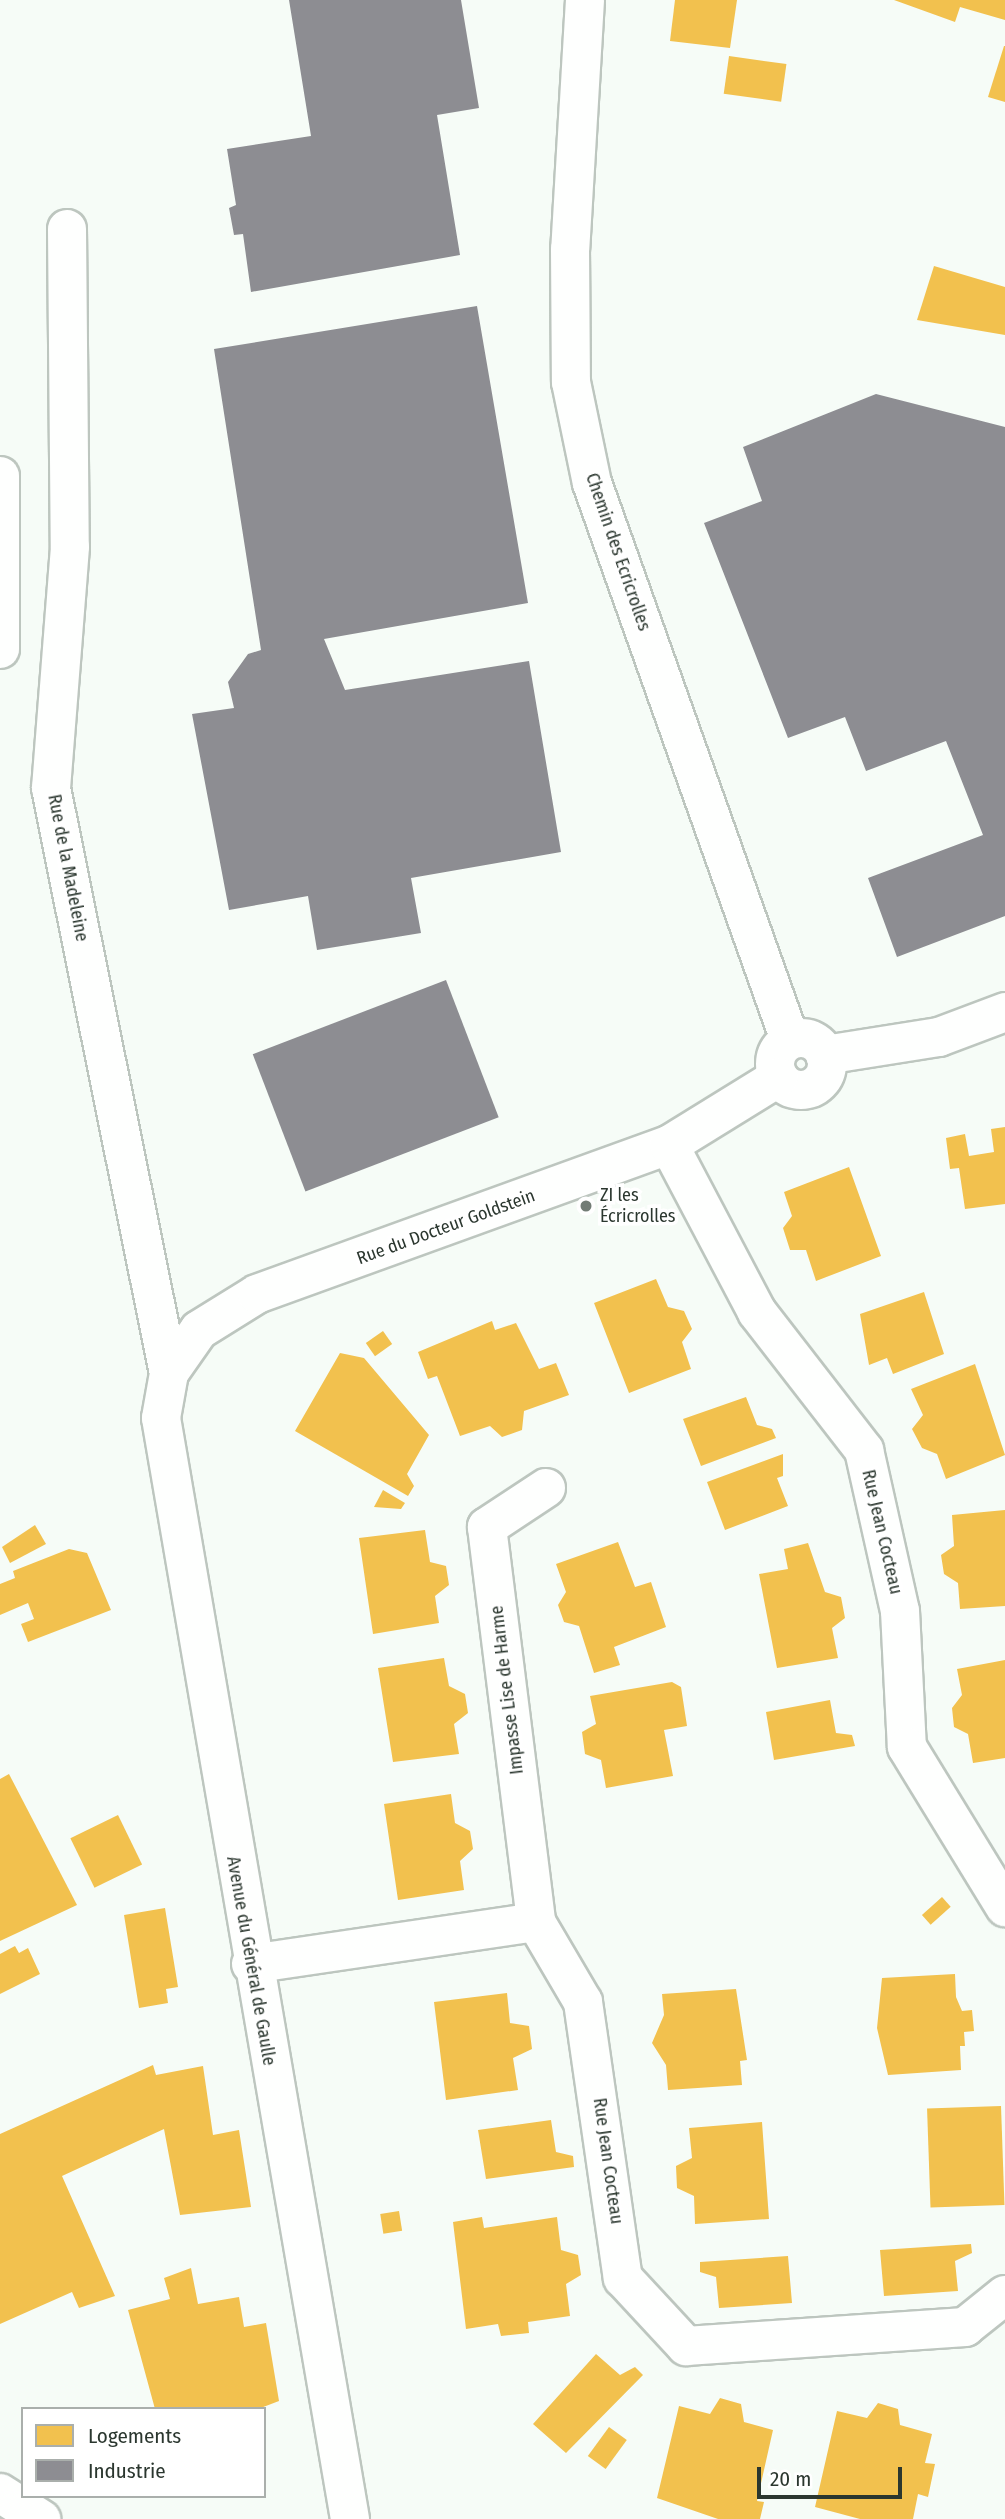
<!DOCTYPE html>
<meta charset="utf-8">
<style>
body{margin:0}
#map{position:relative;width:1005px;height:2519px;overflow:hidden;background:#f6fcf7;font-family:"Fira Sans Condensed",sans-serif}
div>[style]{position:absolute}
.homes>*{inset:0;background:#f2c14e;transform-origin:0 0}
.industry>*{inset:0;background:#8d8d92;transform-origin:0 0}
.roads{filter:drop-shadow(2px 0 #bdc6bf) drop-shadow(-2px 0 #bdc6bf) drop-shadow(0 2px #bdc6bf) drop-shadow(0 -2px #bdc6bf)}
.minor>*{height:38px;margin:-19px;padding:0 19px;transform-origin:19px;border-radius:19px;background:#fefffe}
.minor>.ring{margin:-19px;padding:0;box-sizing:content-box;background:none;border:38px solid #fefffe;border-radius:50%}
.major>*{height:38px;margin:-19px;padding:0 19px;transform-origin:19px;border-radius:19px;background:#fefffe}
.dots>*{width:19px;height:19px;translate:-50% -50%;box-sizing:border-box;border:4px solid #fff;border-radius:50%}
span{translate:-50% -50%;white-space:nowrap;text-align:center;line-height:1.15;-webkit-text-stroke:7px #fff;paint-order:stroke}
.street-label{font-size:18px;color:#2b372f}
.poi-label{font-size:18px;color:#2b372f}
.left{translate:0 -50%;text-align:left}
.legend{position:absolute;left:21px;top:2407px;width:245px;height:91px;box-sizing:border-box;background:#fff;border:2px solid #aaafac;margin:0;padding:9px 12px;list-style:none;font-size:21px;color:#2b372f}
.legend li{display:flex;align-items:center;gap:14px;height:35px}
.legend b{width:35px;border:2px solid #aaafac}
.scale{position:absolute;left:757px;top:2467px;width:145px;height:32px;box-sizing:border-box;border:4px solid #2b372f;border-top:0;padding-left:9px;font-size:21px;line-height:24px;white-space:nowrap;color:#2b372f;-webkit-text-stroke:5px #fff;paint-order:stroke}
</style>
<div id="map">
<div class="homes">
<i style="clip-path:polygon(675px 0,737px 0,730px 48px,670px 41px)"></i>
<i style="clip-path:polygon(894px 0,1005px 0,1005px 20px,960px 7px,955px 22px)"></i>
<i style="clip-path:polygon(1004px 46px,1005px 46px,1005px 102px,988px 97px)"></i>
<i style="left:729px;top:56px;width:58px;height:38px;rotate:8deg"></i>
<i style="clip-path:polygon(934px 266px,1005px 287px,1005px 335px,917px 320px)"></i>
<i style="clip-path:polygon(1005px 1127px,1005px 1204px,965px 1209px,959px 1168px,950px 1169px,946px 1138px,965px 1134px,969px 1156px,994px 1152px,991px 1129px)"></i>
<i style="clip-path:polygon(849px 1167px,881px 1256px,816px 1281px,806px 1250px,790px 1250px,783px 1228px,792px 1216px,784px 1192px)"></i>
<i style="clip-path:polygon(656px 1279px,668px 1307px,684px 1311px,692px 1329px,682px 1342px,691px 1369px,629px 1393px,594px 1303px)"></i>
<i style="clip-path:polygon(924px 1292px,944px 1354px,893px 1374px,887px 1358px,869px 1365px,860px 1314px)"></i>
<i style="clip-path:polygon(492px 1321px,495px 1330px,516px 1323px,539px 1369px,556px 1363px,569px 1395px,524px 1411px,522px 1430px,502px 1437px,490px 1426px,460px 1436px,437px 1376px,428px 1379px,418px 1352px)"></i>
<i style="left:383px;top:1331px;width:16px;height:21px;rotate:55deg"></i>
<i style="clip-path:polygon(340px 1353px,364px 1358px,429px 1435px,407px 1474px,414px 1486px,408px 1496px,295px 1431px)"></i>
<i style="clip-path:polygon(975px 1364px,1005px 1455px,946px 1479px,937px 1454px,922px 1448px,912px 1429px,923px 1415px,911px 1389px)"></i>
<i style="clip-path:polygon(746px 1397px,757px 1425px,772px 1429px,776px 1438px,701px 1466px,683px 1419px)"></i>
<i style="clip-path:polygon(783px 1454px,783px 1476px,777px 1478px,788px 1506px,725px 1530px,707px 1482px)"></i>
<i style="clip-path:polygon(383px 1490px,405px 1503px,401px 1509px,374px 1507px)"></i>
<i style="clip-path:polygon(1005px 1510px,1005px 1606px,960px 1609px,958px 1583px,944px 1574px,941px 1555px,954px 1546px,952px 1515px)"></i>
<i style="clip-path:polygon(35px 1525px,46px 1544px,10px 1563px,2px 1547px)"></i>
<i style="clip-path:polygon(425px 1530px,430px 1562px,446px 1566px,449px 1585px,435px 1596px,439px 1623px,373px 1634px,359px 1538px)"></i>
<i style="clip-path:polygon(618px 1542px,635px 1587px,651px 1582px,666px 1627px,614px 1647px,620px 1665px,594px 1673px,579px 1626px,564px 1622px,558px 1605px,566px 1592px,556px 1564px)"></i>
<i style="clip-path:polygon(808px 1543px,825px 1592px,841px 1597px,845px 1618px,832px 1628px,838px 1658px,777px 1668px,759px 1574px,788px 1569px,784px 1549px)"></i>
<i style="clip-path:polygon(69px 1549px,87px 1553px,111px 1610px,28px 1642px,21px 1624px,34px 1619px,28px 1603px,0 1615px,0 1584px,15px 1578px,13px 1571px)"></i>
<i style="clip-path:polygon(444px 1658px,449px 1686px,465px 1694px,468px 1713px,454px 1724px,459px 1754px,393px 1762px,378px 1668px)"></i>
<i style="clip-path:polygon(1005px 1660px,1005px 1758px,973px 1763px,968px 1734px,954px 1727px,952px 1708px,962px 1695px,957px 1669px)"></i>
<i style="clip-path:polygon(672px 1682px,681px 1687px,687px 1726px,664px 1730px,673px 1776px,606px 1788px,601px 1760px,585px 1754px,582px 1732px,596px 1724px,590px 1696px)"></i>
<i style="clip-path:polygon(830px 1700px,836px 1733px,852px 1735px,855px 1746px,774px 1760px,766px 1712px)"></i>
<i style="clip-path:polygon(9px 1774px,77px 1905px,0 1941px,0 1779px)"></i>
<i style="clip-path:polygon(451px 1794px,455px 1823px,470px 1831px,473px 1849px,460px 1861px,464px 1890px,398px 1900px,384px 1804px)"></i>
<i style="left:118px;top:1815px;width:55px;height:53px;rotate:64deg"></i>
<i style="left:942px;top:1897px;width:13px;height:27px;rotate:48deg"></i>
<i style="clip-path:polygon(165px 1908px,178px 1987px,166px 1989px,168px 2003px,139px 2008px,124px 1915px)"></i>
<i style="clip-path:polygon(15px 1946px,19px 1953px,28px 1948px,40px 1974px,0 1994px,0 1954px)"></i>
<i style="clip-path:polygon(955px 1974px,956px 1997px,962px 2011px,972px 2010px,974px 2031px,964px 2032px,965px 2046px,960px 2046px,961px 2070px,888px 2075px,877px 2028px,882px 1978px)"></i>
<i style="clip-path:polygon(736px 1989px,747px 2060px,740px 2061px,742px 2085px,668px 2090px,666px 2065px,652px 2043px,664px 2015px,662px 1994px)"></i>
<i style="clip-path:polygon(507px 1993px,510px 2023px,529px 2026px,532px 2049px,513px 2058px,518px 2090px,446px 2100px,434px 2002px)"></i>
<i style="clip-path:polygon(153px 2065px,156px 2075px,203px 2066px,213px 2135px,239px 2130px,251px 2207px,180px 2215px,164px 2129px,62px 2176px,115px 2296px,79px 2308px,72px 2292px,0 2324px,0 2134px)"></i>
<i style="left:1001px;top:2106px;width:99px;height:74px;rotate:88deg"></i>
<i style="clip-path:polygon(551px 2120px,556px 2152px,573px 2156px,574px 2167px,486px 2179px,478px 2130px)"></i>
<i style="clip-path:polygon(762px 2122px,769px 2219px,695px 2224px,694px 2196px,677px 2188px,676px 2166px,692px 2158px,689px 2128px)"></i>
<i style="left:399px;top:2211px;width:20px;height:19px;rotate:81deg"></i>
<i style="clip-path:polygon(482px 2217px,484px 2228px,557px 2217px,561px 2250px,578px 2255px,581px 2275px,566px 2284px,570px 2316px,528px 2322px,529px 2333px,501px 2336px,498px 2324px,466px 2329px,453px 2222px)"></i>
<i style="clip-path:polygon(971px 2244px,972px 2253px,955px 2261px,958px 2291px,884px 2296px,880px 2250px)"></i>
<i style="clip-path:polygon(788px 2256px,792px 2303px,719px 2308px,716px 2277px,700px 2272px,700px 2262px)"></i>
<i style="clip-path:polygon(191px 2268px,198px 2304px,239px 2297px,244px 2327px,266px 2323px,279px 2401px,258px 2409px,155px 2409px,128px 2310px,170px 2299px,164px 2278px)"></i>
<i style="clip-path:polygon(596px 2354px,620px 2375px,635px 2367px,643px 2375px,566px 2453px,533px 2424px)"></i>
<i style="clip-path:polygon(720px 2398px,741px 2404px,744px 2422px,773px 2430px,757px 2501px,764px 2502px,760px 2519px,718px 2519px,657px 2498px,679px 2406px,710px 2414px)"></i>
<i style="clip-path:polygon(878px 2403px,898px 2409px,900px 2425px,932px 2434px,925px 2463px,935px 2464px,928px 2497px,918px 2494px,913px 2519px,860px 2519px,815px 2507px,837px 2411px,867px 2418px)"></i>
<i style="left:609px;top:2427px;width:22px;height:36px;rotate:36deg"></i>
</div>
<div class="industry">
<i style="clip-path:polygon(289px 0,461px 0,479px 108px,437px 115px,460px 255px,251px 292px,243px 234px,234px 235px,229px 208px,236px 205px,227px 149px,311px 136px)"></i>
<i style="clip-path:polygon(477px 306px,528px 603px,324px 639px,345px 690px,529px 661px,561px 852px,411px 878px,421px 933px,317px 950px,308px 896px,229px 910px,192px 714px,234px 708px,228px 682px,248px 654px,261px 650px,214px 349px)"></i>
<i style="clip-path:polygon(876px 394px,1005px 427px,1005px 916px,897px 957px,868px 878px,983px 835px,946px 741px,866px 771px,845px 717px,788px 738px,704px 523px,762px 501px,743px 447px)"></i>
<i style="left:446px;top:980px;width:147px;height:207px;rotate:69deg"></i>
</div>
<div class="roads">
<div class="minor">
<i style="left:585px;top:0;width:249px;rotate:93.4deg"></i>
<i style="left:570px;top:249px;width:133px;rotate:89.6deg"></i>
<i style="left:571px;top:382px;width:103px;rotate:78.3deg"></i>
<i style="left:592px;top:483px;width:591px;rotate:70.43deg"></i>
<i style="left:67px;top:229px;width:318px;rotate:89.5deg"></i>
<i style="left:70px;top:547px;width:242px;rotate:94.5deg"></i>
<i style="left:51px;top:788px;width:597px;rotate:78.6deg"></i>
<i class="ring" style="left:775px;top:1038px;width:14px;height:14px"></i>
<i style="left:825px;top:1055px;width:115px;rotate:-9deg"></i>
<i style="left:939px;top:1037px;width:71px;rotate:-20.7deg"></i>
<i style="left:669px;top:1145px;width:189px;rotate:62.2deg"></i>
<i style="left:757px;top:1312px;width:175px;rotate:52.2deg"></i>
<i style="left:864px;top:1450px;width:165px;rotate:77.4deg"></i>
<i style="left:900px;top:1611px;width:136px;rotate:87.1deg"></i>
<i style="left:907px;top:1747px;width:188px;rotate:58.5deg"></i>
<i style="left:546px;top:1488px;width:71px;rotate:146.5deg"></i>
<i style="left:487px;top:1527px;width:398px;rotate:82.9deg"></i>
<i style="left:536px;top:1922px;width:93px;rotate:59.6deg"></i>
<i style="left:583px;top:2002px;width:279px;rotate:81.8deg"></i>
<i style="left:623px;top:2278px;width:93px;rotate:47.2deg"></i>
<i style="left:686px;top:2346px;width:280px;rotate:-3.9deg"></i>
<i style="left:965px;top:2327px;width:51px;rotate:-38.7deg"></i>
<i style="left:251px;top:1964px;width:288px;rotate:-8.4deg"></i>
<i style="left:350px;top:2519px;width:1117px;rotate:-99.74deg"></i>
<i style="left:161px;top:1418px;width:46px;rotate:-79.9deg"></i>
<i style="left:169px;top:1373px;width:52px;rotate:-55.1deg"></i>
<i style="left:199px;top:1330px;width:68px;rotate:-31.8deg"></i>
<i style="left:257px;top:1294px;width:438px;rotate:-19.9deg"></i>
<i style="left:669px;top:1145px;width:129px;rotate:-31.7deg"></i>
</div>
<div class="major">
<i style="left:0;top:476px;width:173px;rotate:90deg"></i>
<i style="left:0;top:2493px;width:49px;rotate:32.4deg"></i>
</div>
</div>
<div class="dots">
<i style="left:586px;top:1206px;background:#727c75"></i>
</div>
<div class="street-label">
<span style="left:618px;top:552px;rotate:71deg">Chemin des Ecricrolles</span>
<span style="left:68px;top:868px;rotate:79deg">Rue de la Madeleine</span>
<span style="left:446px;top:1227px;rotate:-20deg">Rue du Docteur Goldstein</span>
<span style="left:882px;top:1532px;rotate:77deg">Rue Jean Cocteau</span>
<span style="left:507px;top:1690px;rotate:-97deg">Impasse Lise de Harme</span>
<span style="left:251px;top:1961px;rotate:80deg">Avenue du Général de Gaulle</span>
<span style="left:608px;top:2161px;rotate:82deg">Rue Jean Cocteau</span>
</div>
<div class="poi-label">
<span class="left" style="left:600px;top:1206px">ZI les<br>Écricrolles</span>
</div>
<ul class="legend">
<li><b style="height:19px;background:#f2c14e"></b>Logements</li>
<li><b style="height:19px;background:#8d8d92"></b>Industrie</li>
</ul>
<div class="scale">20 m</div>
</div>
